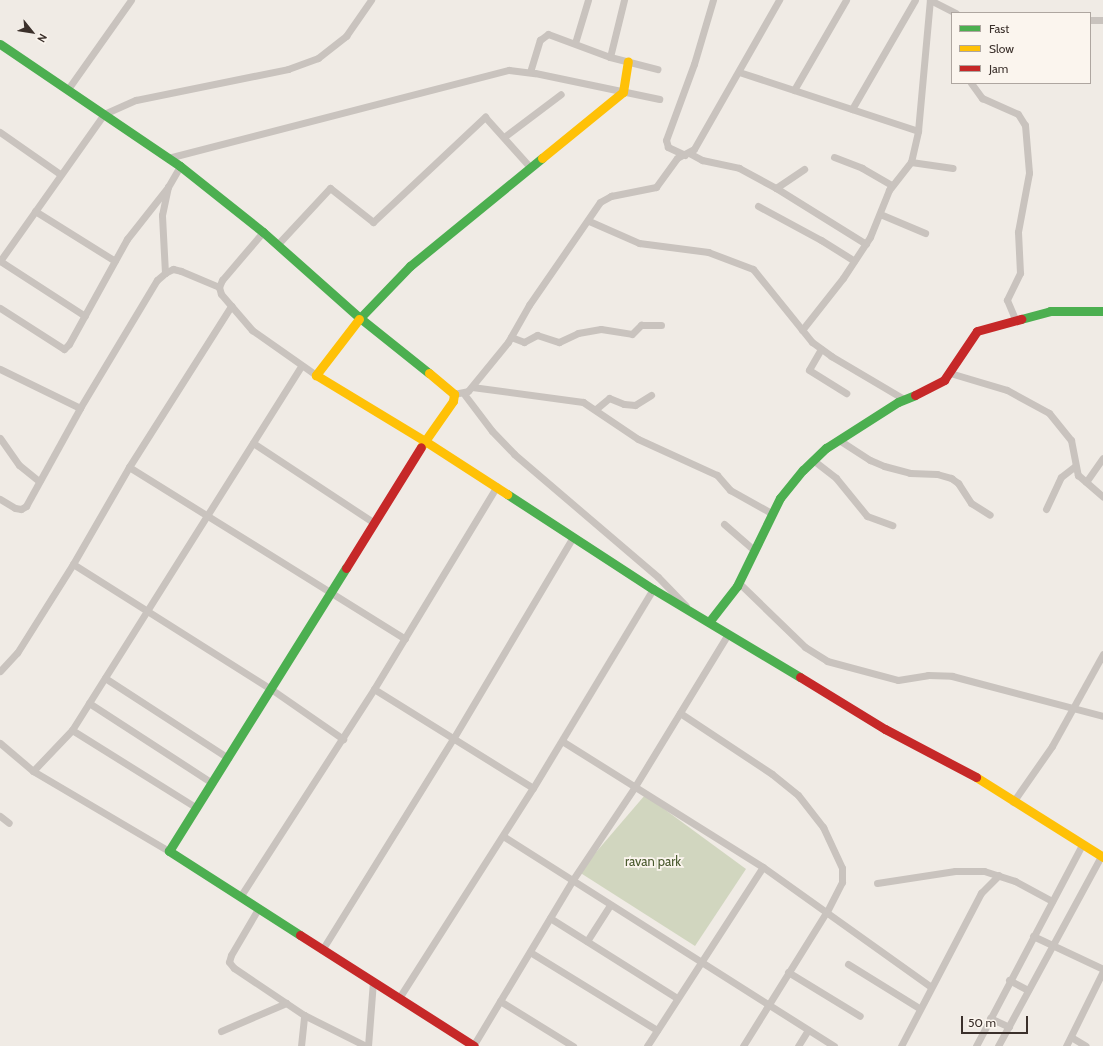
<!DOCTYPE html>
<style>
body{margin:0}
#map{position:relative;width:1103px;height:1046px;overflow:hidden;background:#f0ebe5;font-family:Cabin,sans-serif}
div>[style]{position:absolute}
.green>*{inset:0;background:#d1d6bf}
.street>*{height:7px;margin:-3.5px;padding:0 3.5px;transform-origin:3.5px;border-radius:3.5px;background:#c9c3be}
.fast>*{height:9px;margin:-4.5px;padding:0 4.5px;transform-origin:4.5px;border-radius:4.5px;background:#4caf50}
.slow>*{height:9px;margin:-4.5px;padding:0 4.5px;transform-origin:4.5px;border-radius:4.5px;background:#ffc107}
.jam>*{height:9px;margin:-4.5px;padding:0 4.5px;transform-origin:4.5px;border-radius:4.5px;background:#c62828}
span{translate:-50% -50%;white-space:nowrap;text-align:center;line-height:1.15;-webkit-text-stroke:3.5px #fbf5ee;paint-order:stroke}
.park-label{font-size:13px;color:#4a5a2e}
.legend{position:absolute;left:951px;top:12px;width:140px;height:72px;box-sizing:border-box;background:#fbf5ee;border:1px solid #aea6a0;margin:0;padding:5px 7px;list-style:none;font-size:12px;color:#3b302b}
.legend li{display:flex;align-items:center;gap:8px;height:20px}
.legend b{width:20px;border:1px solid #aea6a0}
.north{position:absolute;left:12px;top:12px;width:40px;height:40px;-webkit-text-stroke:3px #fbf5ee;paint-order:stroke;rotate:120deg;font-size:11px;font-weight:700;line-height:16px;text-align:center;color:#3b302b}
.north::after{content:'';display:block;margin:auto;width:14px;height:18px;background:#3b302b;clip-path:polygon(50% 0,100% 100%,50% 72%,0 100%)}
.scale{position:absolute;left:961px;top:1016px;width:67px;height:18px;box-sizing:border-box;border:2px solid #3b302b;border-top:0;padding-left:5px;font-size:12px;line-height:14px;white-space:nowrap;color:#3b302b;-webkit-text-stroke:3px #fbf5ee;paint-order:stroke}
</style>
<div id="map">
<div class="green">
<i style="clip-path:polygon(645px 795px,746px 869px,695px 946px,579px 872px)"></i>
</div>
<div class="street">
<i style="left:1090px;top:20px;width:13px"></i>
<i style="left:575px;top:43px;width:45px;rotate:-73.2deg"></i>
<i style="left:610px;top:57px;width:59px;rotate:-76.2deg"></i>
<i style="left:530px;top:72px;width:34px;rotate:-73deg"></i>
<i style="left:540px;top:40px;width:10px;rotate:-37deg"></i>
<i style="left:548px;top:34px;width:66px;rotate:20.4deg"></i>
<i style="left:610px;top:57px;width:49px;rotate:14.3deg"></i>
<i style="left:739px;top:72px;width:188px;rotate:18.2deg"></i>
<i style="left:971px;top:83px;width:19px;rotate:54deg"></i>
<i style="left:982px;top:98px;width:39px;rotate:24deg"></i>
<i style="left:1018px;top:114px;width:13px;rotate:58deg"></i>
<i style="left:1025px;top:125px;width:48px;rotate:85.2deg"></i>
<i style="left:1029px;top:173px;width:60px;rotate:100.6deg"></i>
<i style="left:1018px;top:232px;width:41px;rotate:87.2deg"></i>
<i style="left:1020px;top:273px;width:30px;rotate:116deg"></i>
<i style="left:1007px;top:300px;width:21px;rotate:67deg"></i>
<i style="left:68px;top:89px;width:109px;rotate:-54.7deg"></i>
<i style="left:794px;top:90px;width:104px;rotate:-60deg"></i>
<i style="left:852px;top:109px;width:126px;rotate:-60deg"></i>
<i style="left:0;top:132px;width:73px;rotate:35deg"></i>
<i style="left:504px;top:137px;width:71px;rotate:-37deg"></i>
<i style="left:689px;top:153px;width:15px;rotate:28deg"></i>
<i style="left:702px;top:160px;width:38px;rotate:12deg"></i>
<i style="left:739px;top:168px;width:42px;rotate:28.4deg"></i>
<i style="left:776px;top:188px;width:106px;rotate:31.9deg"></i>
<i style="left:685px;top:155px;width:19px;rotate:-155deg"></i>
<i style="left:668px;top:147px;width:7px;rotate:-106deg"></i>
<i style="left:666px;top:140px;width:81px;rotate:-69.8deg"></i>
<i style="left:694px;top:64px;width:67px;rotate:-73.5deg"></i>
<i style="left:834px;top:157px;width:30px;rotate:21deg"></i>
<i style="left:862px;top:168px;width:34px;rotate:30deg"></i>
<i style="left:168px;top:158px;width:352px;rotate:-14.5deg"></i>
<i style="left:509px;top:70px;width:26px;rotate:7deg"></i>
<i style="left:535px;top:73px;width:127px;rotate:11.8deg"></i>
<i style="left:911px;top:162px;width:42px;rotate:8.1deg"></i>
<i style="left:776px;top:188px;width:34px;rotate:-34deg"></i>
<i style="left:758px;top:206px;width:72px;rotate:28.4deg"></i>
<i style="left:821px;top:240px;width:39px;rotate:32deg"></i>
<i style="left:35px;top:211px;width:94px;rotate:32deg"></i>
<i style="left:880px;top:214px;width:49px;rotate:22.9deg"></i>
<i style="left:589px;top:221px;width:55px;rotate:23.7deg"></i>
<i style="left:639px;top:243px;width:70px;rotate:7.4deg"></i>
<i style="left:708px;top:252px;width:48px;rotate:20.7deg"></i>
<i style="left:753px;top:269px;width:94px;rotate:51.1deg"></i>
<i style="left:812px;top:342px;width:24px;rotate:36deg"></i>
<i style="left:831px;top:356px;width:85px;rotate:30.5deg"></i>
<i style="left:263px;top:232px;width:63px;rotate:130.5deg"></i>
<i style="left:222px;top:280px;width:8px;rotate:113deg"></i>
<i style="left:219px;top:287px;width:7px;rotate:74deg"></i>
<i style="left:221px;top:294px;width:48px;rotate:49.3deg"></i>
<i style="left:252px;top:330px;width:78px;rotate:35.1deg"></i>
<i style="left:277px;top:245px;width:78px;rotate:-47.1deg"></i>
<i style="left:330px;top:188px;width:55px;rotate:38.3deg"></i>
<i style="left:373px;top:222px;width:154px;rotate:-43.2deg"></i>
<i style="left:485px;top:117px;width:67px;rotate:48deg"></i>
<i style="left:0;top:261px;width:180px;rotate:-54.7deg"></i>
<i style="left:104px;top:114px;width:35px;rotate:-24deg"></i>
<i style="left:136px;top:100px;width:155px;rotate:-11.5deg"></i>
<i style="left:288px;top:69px;width:32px;rotate:-20deg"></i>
<i style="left:318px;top:58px;width:36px;rotate:-38deg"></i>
<i style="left:346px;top:36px;width:44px;rotate:-55.2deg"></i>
<i style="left:0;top:261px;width:101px;rotate:32.9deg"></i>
<i style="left:165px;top:273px;width:58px;rotate:-93deg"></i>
<i style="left:162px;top:215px;width:29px;rotate:-78deg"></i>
<i style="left:168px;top:187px;width:24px;rotate:-60deg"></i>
<i style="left:0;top:308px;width:76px;rotate:32.6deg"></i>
<i style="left:64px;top:349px;width:7px;rotate:-45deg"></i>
<i style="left:69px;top:344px;width:120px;rotate:-61.1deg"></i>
<i style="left:127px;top:239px;width:66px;rotate:-51.7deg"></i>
<i style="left:802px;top:330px;width:66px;rotate:-51.7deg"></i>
<i style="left:843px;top:278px;width:49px;rotate:-56.6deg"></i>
<i style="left:870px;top:237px;width:51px;rotate:-68deg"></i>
<i style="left:889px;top:190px;width:36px;rotate:-52deg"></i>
<i style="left:911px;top:162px;width:32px;rotate:-77deg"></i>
<i style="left:918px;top:131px;width:132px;rotate:-84.8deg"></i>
<i style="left:930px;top:0;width:29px;rotate:27deg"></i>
<i style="left:511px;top:337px;width:14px;rotate:21deg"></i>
<i style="left:524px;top:342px;width:15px;rotate:-28deg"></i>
<i style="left:537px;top:335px;width:23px;rotate:18deg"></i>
<i style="left:559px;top:342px;width:21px;rotate:-25deg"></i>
<i style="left:578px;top:333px;width:23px;rotate:-10deg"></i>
<i style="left:601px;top:329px;width:31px;rotate:9deg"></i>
<i style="left:632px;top:334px;width:13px;rotate:-45deg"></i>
<i style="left:641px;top:325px;width:20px"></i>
<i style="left:821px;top:349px;width:24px;rotate:120deg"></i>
<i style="left:809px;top:370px;width:44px;rotate:31.9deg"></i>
<i style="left:0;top:369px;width:89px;rotate:26deg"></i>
<i style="left:950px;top:373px;width:59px;rotate:16.6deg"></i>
<i style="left:1007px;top:390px;width:48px;rotate:28.7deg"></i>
<i style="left:1049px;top:413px;width:35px;rotate:51deg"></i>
<i style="left:1071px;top:440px;width:36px;rotate:79deg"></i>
<i style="left:1078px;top:475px;width:33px;rotate:41deg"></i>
<i style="left:472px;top:387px;width:112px;rotate:7.7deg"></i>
<i style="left:583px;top:402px;width:66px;rotate:33.9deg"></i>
<i style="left:638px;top:439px;width:87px;rotate:24.5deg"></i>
<i style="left:717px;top:475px;width:20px;rotate:49deg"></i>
<i style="left:730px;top:490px;width:49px;rotate:29.2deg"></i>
<i style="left:454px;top:394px;width:14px;rotate:-12deg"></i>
<i style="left:468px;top:391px;width:63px;rotate:-50.8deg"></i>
<i style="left:508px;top:342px;width:43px;rotate:-60.4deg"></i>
<i style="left:529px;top:305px;width:125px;rotate:-55.4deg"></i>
<i style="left:600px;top:202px;width:13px;rotate:-29deg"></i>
<i style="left:611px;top:196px;width:46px;rotate:-11.3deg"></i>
<i style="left:656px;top:187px;width:36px;rotate:-54deg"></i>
<i style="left:677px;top:158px;width:19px;rotate:-28deg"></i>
<i style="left:694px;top:149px;width:172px;rotate:-60.3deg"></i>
<i style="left:464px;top:394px;width:46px;rotate:52.9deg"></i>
<i style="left:492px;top:431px;width:32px;rotate:46deg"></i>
<i style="left:514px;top:454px;width:189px;rotate:40.5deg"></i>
<i style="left:658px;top:577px;width:40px;rotate:46deg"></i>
<i style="left:596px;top:409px;width:17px;rotate:-40deg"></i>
<i style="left:609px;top:398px;width:16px;rotate:22deg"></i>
<i style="left:624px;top:404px;width:11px;rotate:5deg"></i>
<i style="left:635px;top:405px;width:19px;rotate:-32deg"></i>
<i style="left:0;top:438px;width:33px;rotate:55deg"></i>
<i style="left:19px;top:465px;width:26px;rotate:39deg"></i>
<i style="left:839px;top:440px;width:37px;rotate:33deg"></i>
<i style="left:870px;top:460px;width:15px;rotate:23deg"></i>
<i style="left:884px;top:466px;width:27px;rotate:15deg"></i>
<i style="left:910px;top:473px;width:27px;rotate:2deg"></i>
<i style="left:937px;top:474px;width:15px;rotate:16deg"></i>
<i style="left:951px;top:478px;width:9px;rotate:36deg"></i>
<i style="left:958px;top:483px;width:24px;rotate:57deg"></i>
<i style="left:971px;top:503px;width:22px;rotate:32deg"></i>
<i style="left:253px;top:443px;width:144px;rotate:33.4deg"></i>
<i style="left:813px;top:460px;width:29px;rotate:38deg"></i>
<i style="left:836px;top:478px;width:49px;rotate:50.8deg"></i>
<i style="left:867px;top:516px;width:27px;rotate:20deg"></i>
<i style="left:129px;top:467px;width:325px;rotate:31.9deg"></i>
<i style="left:1086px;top:482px;width:29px;rotate:-55deg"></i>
<i style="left:0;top:499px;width:17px;rotate:31deg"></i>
<i style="left:15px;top:508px;width:6px;rotate:9deg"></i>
<i style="left:21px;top:509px;width:6px;rotate:-31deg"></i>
<i style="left:26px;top:506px;width:112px;rotate:-61.1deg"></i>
<i style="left:80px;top:408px;width:149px;rotate:-59deg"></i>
<i style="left:157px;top:280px;width:11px;rotate:-41deg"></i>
<i style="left:165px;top:273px;width:9px;rotate:-27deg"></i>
<i style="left:173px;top:269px;width:8px;rotate:14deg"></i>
<i style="left:181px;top:271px;width:41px;rotate:22.8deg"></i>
<i style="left:1046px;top:509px;width:35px;rotate:-65deg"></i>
<i style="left:1061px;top:477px;width:18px;rotate:-38deg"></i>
<i style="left:724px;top:524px;width:41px;rotate:41.1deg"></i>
<i style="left:73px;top:564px;width:234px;rotate:32.3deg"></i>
<i style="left:271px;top:689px;width:88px;rotate:34.8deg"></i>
<i style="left:739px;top:583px;width:92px;rotate:44.1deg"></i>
<i style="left:805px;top:647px;width:26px;rotate:32deg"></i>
<i style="left:827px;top:661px;width:73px;rotate:15deg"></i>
<i style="left:898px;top:680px;width:30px;rotate:-9deg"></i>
<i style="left:928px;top:675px;width:24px;rotate:2deg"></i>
<i style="left:952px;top:676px;width:156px;rotate:14.8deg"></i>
<i style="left:0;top:671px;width:25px;rotate:-47deg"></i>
<i style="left:17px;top:653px;width:105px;rotate:-57.8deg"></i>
<i style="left:73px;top:564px;width:112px;rotate:-60deg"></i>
<i style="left:129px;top:467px;width:191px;rotate:-57.6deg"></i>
<i style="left:105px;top:678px;width:147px;rotate:33deg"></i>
<i style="left:374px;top:689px;width:187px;rotate:31.9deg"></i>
<i style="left:89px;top:703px;width:147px;rotate:33deg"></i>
<i style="left:680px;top:713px;width:110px;rotate:33.5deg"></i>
<i style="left:772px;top:774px;width:33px;rotate:39deg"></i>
<i style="left:798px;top:795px;width:41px;rotate:52deg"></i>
<i style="left:823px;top:827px;width:45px;rotate:65.1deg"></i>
<i style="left:842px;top:868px;width:14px;rotate:90deg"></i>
<i style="left:842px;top:882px;width:33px;rotate:117deg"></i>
<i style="left:827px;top:911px;width:159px;rotate:121.9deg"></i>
<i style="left:72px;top:730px;width:147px;rotate:32deg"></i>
<i style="left:562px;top:741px;width:237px;rotate:32.1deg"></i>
<i style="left:763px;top:867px;width:205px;rotate:35.5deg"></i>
<i style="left:0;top:743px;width:43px;rotate:40.3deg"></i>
<i style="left:33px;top:771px;width:158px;rotate:30.5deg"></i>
<i style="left:33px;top:771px;width:57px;rotate:-46.4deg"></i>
<i style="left:72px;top:730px;width:430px;rotate:-57.8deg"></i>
<i style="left:1013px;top:802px;width:68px;rotate:-55.1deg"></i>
<i style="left:1052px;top:746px;width:105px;rotate:-61deg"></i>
<i style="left:0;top:816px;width:11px;rotate:38deg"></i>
<i style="left:503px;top:836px;width:392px;rotate:32.4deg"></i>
<i style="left:877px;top:883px;width:79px;rotate:-8.7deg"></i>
<i style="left:955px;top:871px;width:29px"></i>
<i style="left:984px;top:871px;width:33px;rotate:18deg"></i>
<i style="left:1015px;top:881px;width:42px;rotate:28.4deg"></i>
<i style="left:240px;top:897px;width:247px;rotate:-57.2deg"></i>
<i style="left:374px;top:689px;width:237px;rotate:-58.8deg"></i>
<i style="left:258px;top:909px;width:53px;rotate:120.4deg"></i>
<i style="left:231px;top:955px;width:7px;rotate:106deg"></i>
<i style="left:229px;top:962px;width:8px;rotate:50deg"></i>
<i style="left:234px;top:968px;width:84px;rotate:33.9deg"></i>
<i style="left:304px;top:1015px;width:69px;rotate:26.6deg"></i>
<i style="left:550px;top:918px;width:150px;rotate:32.2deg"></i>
<i style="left:1033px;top:936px;width:77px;rotate:25.2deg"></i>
<i style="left:587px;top:941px;width:43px;rotate:-57.4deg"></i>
<i style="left:322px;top:950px;width:248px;rotate:-58.2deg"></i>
<i style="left:453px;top:739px;width:235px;rotate:-59.3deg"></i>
<i style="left:530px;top:952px;width:149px;rotate:31.6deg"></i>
<i style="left:848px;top:964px;width:84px;rotate:31.8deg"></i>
<i style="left:788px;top:972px;width:84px;rotate:31.4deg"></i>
<i style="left:1009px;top:980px;width:21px;rotate:28deg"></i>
<i style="left:399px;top:998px;width:249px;rotate:-57.5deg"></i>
<i style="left:533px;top:788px;width:232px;rotate:-58.9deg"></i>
<i style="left:500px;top:1001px;width:86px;rotate:31.7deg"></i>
<i style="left:990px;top:1018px;width:21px;rotate:25deg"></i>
<i style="left:221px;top:1031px;width:71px;rotate:-23.3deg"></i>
<i style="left:1071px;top:1037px;width:17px;rotate:31deg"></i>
<i style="left:301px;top:1046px;width:31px;rotate:-84deg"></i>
<i style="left:368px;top:1046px;width:65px;rotate:-85.6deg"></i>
<i style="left:473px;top:1046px;width:192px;rotate:-59deg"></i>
<i style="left:572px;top:881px;width:112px;rotate:-56.3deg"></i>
<i style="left:634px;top:788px;width:180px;rotate:-58.6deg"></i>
<i style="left:647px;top:1046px;width:213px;rotate:-57.1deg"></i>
<i style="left:798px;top:1046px;width:19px;rotate:-58deg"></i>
<i style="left:901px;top:1046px;width:173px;rotate:-62.4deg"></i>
<i style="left:981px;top:893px;width:25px;rotate:-45deg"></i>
<i style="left:976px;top:1046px;width:227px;rotate:-62.2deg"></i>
<i style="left:998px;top:1046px;width:216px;rotate:-61.5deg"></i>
<i style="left:1066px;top:1046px;width:84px;rotate:-63.7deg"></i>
</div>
<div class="fast">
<i style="left:0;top:44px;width:217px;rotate:34.1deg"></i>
<i style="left:180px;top:166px;width:106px;rotate:38.5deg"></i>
<i style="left:263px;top:232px;width:130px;rotate:41.6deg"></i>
<i style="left:360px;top:318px;width:88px;rotate:38.6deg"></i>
<i style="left:359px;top:319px;width:74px;rotate:-46.1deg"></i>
<i style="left:410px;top:266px;width:171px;rotate:-39.3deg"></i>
<i style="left:1021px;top:319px;width:30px;rotate:-15deg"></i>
<i style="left:1050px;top:311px;width:53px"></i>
<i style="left:507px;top:494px;width:174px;rotate:33.1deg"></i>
<i style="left:653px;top:589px;width:171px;rotate:30.9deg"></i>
<i style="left:709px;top:622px;width:46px;rotate:-52.1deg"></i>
<i style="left:737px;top:586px;width:98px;rotate:-64deg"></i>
<i style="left:780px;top:498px;width:36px;rotate:-51deg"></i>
<i style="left:803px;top:470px;width:32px;rotate:-44deg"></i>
<i style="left:826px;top:448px;width:85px;rotate:-32.6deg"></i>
<i style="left:898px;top:402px;width:18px;rotate:-22deg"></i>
<i style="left:300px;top:935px;width:156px;rotate:-147.3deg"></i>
<i style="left:169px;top:851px;width:334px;rotate:-58deg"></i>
</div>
<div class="slow">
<i style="left:542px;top:158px;width:104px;rotate:-39.2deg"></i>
<i style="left:623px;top:92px;width:31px;rotate:-81deg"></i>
<i style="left:359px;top:319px;width:71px;rotate:127.5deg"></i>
<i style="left:316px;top:375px;width:127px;rotate:31.2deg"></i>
<i style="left:425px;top:441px;width:7px;rotate:124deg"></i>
<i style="left:429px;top:373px;width:33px;rotate:40deg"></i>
<i style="left:454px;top:394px;width:7px;rotate:98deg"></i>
<i style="left:453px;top:401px;width:49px;rotate:125deg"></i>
<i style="left:425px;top:441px;width:98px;rotate:32.9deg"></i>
<i style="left:976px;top:777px;width:150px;rotate:32.2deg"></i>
</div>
<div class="jam">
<i style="left:915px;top:395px;width:33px;rotate:-27deg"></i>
<i style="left:944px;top:380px;width:59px;rotate:-56deg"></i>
<i style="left:977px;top:331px;width:46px;rotate:-15.3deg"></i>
<i style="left:346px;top:568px;width:142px;rotate:-58.2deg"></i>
<i style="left:800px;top:677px;width:100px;rotate:31.5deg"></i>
<i style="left:885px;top:729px;width:103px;rotate:27.8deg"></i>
<i style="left:300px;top:935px;width:206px;rotate:32.5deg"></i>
</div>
<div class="park-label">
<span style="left:653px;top:861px">ravan park</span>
</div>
<ul class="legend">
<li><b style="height:5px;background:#4caf50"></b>Fast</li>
<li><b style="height:5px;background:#ffc107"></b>Slow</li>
<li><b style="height:5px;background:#c62828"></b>Jam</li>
</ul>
<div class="north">N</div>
<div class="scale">50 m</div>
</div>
